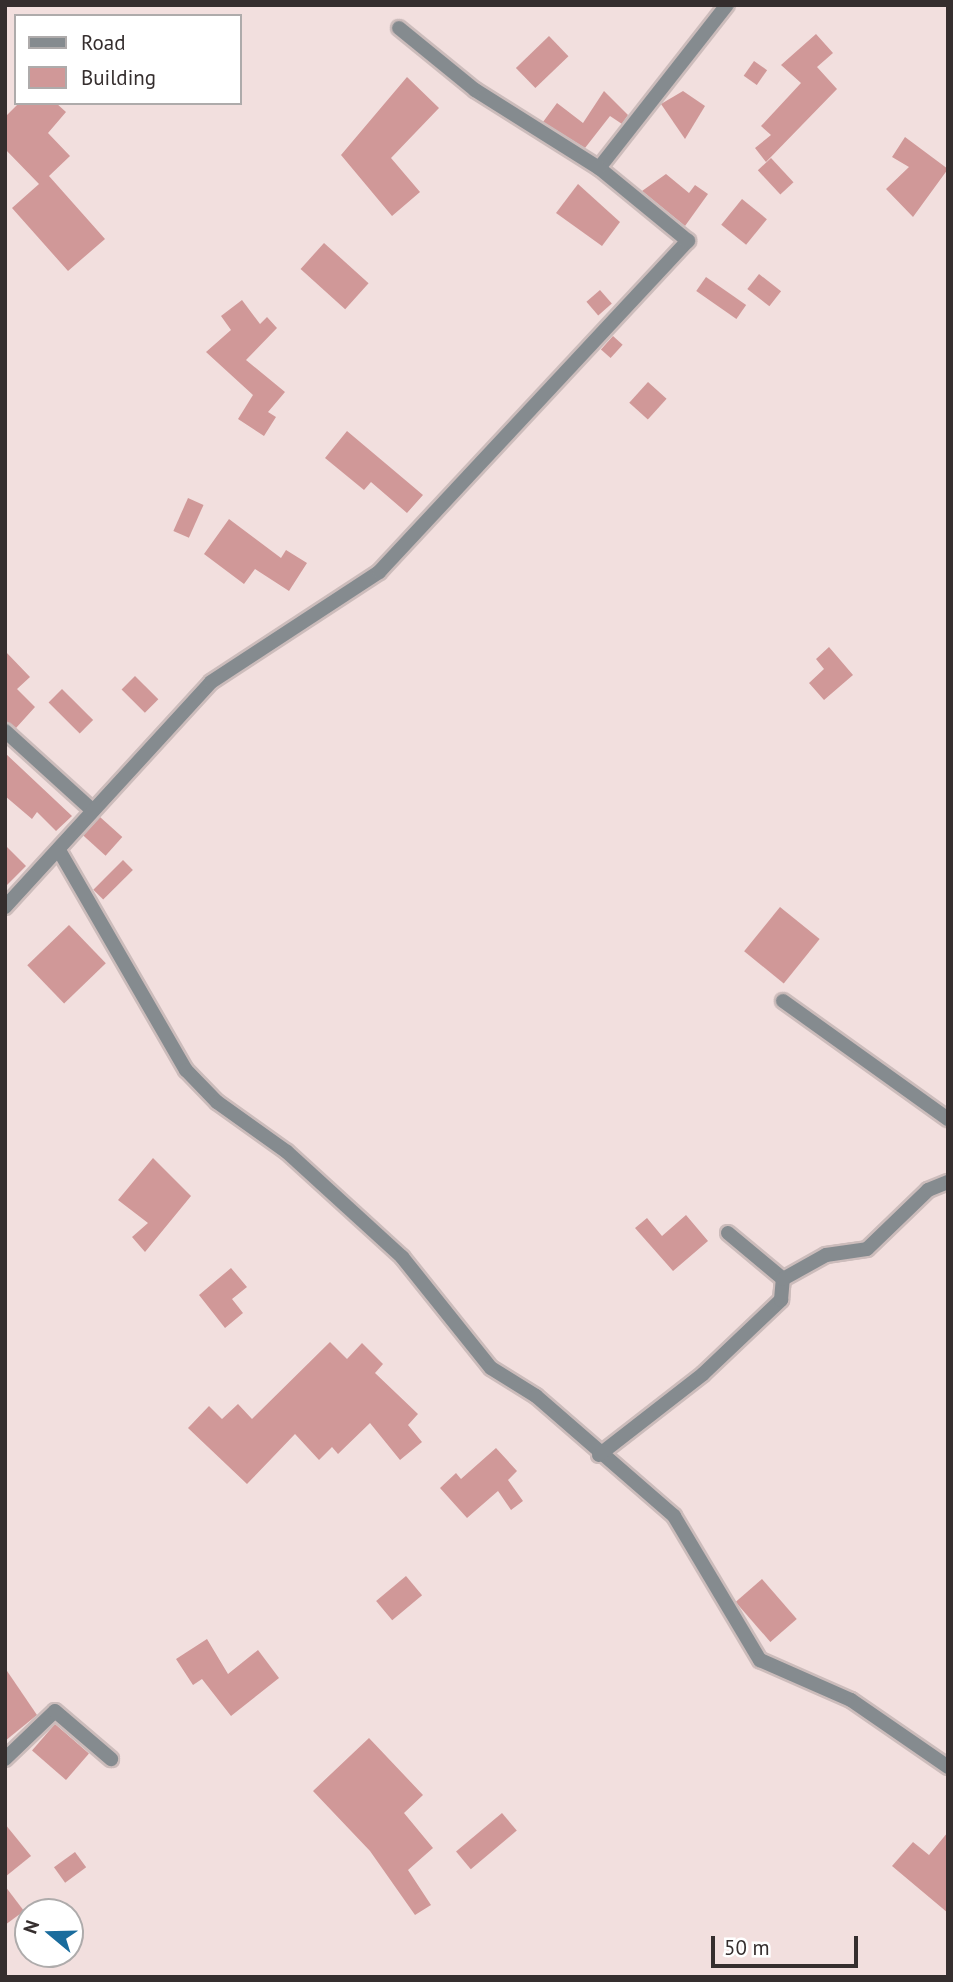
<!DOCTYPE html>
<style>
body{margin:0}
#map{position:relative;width:953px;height:1982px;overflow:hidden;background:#f2dfde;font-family:"PT Sans",sans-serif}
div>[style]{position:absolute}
.building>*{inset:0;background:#d09898;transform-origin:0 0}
.roads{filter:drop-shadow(2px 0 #ccbcbb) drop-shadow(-2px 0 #ccbcbb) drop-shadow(0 2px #ccbcbb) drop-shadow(0 -2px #ccbcbb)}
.street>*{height:14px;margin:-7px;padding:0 7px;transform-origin:7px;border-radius:7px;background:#858b8f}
span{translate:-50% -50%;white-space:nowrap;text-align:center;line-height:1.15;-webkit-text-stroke:5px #fff;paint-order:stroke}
.frame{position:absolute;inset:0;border:7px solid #352e2e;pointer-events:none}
.legend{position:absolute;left:14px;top:14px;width:228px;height:91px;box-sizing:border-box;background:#fff;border:2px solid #aeabab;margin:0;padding:9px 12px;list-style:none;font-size:21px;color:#352e2e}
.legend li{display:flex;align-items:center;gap:14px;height:35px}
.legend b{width:35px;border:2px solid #aeabab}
.north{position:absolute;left:14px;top:1898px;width:70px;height:70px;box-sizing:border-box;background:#fff;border:2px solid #aeabab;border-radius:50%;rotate:289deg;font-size:19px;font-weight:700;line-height:28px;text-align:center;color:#352e2e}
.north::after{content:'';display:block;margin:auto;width:24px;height:32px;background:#1a6c9d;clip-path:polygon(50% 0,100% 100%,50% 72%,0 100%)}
.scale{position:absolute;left:711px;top:1936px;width:147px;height:32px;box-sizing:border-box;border:4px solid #352e2e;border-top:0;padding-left:9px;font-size:21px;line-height:24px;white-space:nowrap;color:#352e2e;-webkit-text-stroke:5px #fff;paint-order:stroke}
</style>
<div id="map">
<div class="building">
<i style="clip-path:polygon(816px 34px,833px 53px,817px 67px,837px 89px,766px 162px,755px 148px,771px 135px,761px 126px,801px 83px,781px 65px)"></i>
<i style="left:549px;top:36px;width:28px;height:46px;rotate:46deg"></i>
<i style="left:754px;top:61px;width:16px;height:18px;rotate:35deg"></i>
<i style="clip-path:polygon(407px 77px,439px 108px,391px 158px,420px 192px,392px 216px,341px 155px)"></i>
<i style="clip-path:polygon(604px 91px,628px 115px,622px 124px,610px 116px,585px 148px,543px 122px,557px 103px,583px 123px)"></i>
<i style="clip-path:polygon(683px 91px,705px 106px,685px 139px,661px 104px)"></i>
<i style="clip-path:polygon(19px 103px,56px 103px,66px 112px,48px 133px,70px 156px,49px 176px,105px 239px,68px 271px,12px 208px,39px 184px,5px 149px,5px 117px)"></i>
<i style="clip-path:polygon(905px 137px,948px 169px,913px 217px,886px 189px,909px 167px,892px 157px)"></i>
<i style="left:771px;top:158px;width:33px;height:18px;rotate:47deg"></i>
<i style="clip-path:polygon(666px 174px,689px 193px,695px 185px,708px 194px,685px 226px,642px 191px)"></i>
<i style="clip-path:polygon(578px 184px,620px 222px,602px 246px,556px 213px)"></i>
<i style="left:742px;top:199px;width:32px;height:33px;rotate:39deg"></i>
<i style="left:324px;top:243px;width:60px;height:35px;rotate:42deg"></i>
<i style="left:759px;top:274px;width:28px;height:19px;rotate:38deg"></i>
<i style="left:706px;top:277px;width:49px;height:17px;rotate:35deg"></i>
<i style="left:600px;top:290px;width:18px;height:18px;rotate:49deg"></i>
<i style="clip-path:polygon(242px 300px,260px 324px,267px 317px,277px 328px,246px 360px,285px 392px,268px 412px,276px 417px,264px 436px,238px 419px,253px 395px,206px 352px,231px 330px,221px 316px)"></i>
<i style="left:613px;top:336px;width:13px;height:18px;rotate:42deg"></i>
<i style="left:648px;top:382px;width:25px;height:28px;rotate:42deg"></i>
<i style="clip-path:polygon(347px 431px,423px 495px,407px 513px,371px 482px,364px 490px,325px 458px)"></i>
<i style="left:188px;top:498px;width:17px;height:36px;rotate:24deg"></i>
<i style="clip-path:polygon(229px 519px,281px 558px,286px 550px,307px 563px,289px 591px,255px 569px,244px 584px,204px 554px)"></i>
<i style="clip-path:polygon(829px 647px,853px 675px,824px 700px,809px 683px,824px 669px,816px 659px)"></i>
<i style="clip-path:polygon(5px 651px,30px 677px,17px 689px,35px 707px,16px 728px,5px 722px)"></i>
<i style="left:135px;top:676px;width:33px;height:19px;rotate:45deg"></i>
<i style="left:62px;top:689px;width:44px;height:19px;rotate:45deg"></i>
<i style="clip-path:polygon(5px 753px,72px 816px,56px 831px,37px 812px,32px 819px,5px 796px)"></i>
<i style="left:100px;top:817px;width:30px;height:25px;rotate:42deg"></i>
<i style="clip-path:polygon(5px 845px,26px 866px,5px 887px)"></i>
<i style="left:123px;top:860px;width:14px;height:42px;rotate:45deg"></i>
<i style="left:780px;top:907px;width:51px;height:57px;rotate:39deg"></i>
<i style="left:69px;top:925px;width:53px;height:58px;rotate:46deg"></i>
<i style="clip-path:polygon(153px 1158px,191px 1196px,145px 1252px,132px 1237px,148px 1223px,118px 1200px)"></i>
<i style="clip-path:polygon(686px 1215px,708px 1241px,673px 1271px,635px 1228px,647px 1218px,662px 1236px)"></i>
<i style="clip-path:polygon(231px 1268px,247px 1287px,232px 1299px,243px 1313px,225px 1328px,199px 1295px)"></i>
<i style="clip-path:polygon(330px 1342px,347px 1359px,362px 1343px,383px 1364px,375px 1373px,418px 1414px,408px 1425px,422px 1442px,400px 1460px,370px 1423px,338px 1454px,332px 1447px,319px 1460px,295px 1434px,247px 1484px,188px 1428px,209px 1406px,222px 1419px,238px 1404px,252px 1419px)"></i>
<i style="clip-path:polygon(496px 1448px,517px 1471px,508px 1480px,523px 1501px,511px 1510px,498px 1491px,467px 1518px,440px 1488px,456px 1473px,461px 1479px)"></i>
<i style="left:406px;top:1576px;width:25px;height:39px;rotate:50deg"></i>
<i style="left:762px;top:1579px;width:53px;height:35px;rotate:49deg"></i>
<i style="clip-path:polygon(207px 1639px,228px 1674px,258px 1650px,279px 1678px,231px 1716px,202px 1679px,193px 1685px,176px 1659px)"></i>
<i style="clip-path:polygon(5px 1668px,37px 1715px,5px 1741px)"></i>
<i style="left:55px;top:1724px;width:45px;height:35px;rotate:41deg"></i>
<i style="clip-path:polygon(369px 1738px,423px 1795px,404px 1813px,433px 1848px,408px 1870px,431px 1905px,415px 1915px,370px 1851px,313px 1791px)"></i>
<i style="left:502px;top:1813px;width:23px;height:60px;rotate:50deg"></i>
<i style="clip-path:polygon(5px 1824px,31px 1856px,5px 1877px)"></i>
<i style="clip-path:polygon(948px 1832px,948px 1913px,892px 1866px,913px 1842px,929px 1855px)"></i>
<i style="left:75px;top:1852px;width:19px;height:26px;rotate:54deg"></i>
<i style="clip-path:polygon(5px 1886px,24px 1911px,5px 1925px)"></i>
</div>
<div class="roads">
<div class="street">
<i style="left:599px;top:168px;width:207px;rotate:-51.9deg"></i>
<i style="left:5px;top:731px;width:115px;rotate:42.2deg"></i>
<i style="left:60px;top:852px;width:252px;rotate:60deg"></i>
<i style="left:186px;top:1070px;width:45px;rotate:45.9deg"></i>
<i style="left:217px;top:1102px;width:86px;rotate:35.5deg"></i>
<i style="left:287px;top:1152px;width:156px;rotate:42.4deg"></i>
<i style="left:402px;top:1257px;width:142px;rotate:51.3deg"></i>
<i style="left:491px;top:1368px;width:53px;rotate:31.9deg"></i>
<i style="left:536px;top:1396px;width:183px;rotate:41deg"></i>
<i style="left:674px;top:1516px;width:168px;rotate:59.2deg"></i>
<i style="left:760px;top:1660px;width:99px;rotate:23.7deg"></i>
<i style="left:851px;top:1700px;width:118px;rotate:34.6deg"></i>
<i style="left:5px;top:907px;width:305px;rotate:-47.5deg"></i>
<i style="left:211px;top:682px;width:201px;rotate:-33.2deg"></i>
<i style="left:379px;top:572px;width:453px;rotate:-47deg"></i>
<i style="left:688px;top:241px;width:115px;rotate:-140.6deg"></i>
<i style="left:599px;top:168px;width:146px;rotate:-147.8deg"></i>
<i style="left:475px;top:90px;width:98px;rotate:-140.8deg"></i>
<i style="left:783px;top:1001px;width:203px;rotate:35.6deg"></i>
<i style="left:728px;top:1233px;width:72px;rotate:39.9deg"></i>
<i style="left:599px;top:1455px;width:132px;rotate:-37.9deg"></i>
<i style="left:703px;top:1374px;width:108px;rotate:-43.5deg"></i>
<i style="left:781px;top:1300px;width:21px;rotate:-85deg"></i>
<i style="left:783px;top:1279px;width:49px;rotate:-29.2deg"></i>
<i style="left:826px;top:1255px;width:41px;rotate:-8.3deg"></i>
<i style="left:867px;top:1249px;width:85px;rotate:-44deg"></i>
<i style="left:928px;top:1190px;width:22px;rotate:-22deg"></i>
<i style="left:5px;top:1759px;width:69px;rotate:-43.8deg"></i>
<i style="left:55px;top:1711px;width:74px;rotate:40.6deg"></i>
</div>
</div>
<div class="frame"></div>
<ul class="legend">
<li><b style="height:9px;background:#858b8f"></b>Road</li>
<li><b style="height:19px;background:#d09898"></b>Building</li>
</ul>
<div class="north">N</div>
<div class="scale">50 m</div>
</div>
